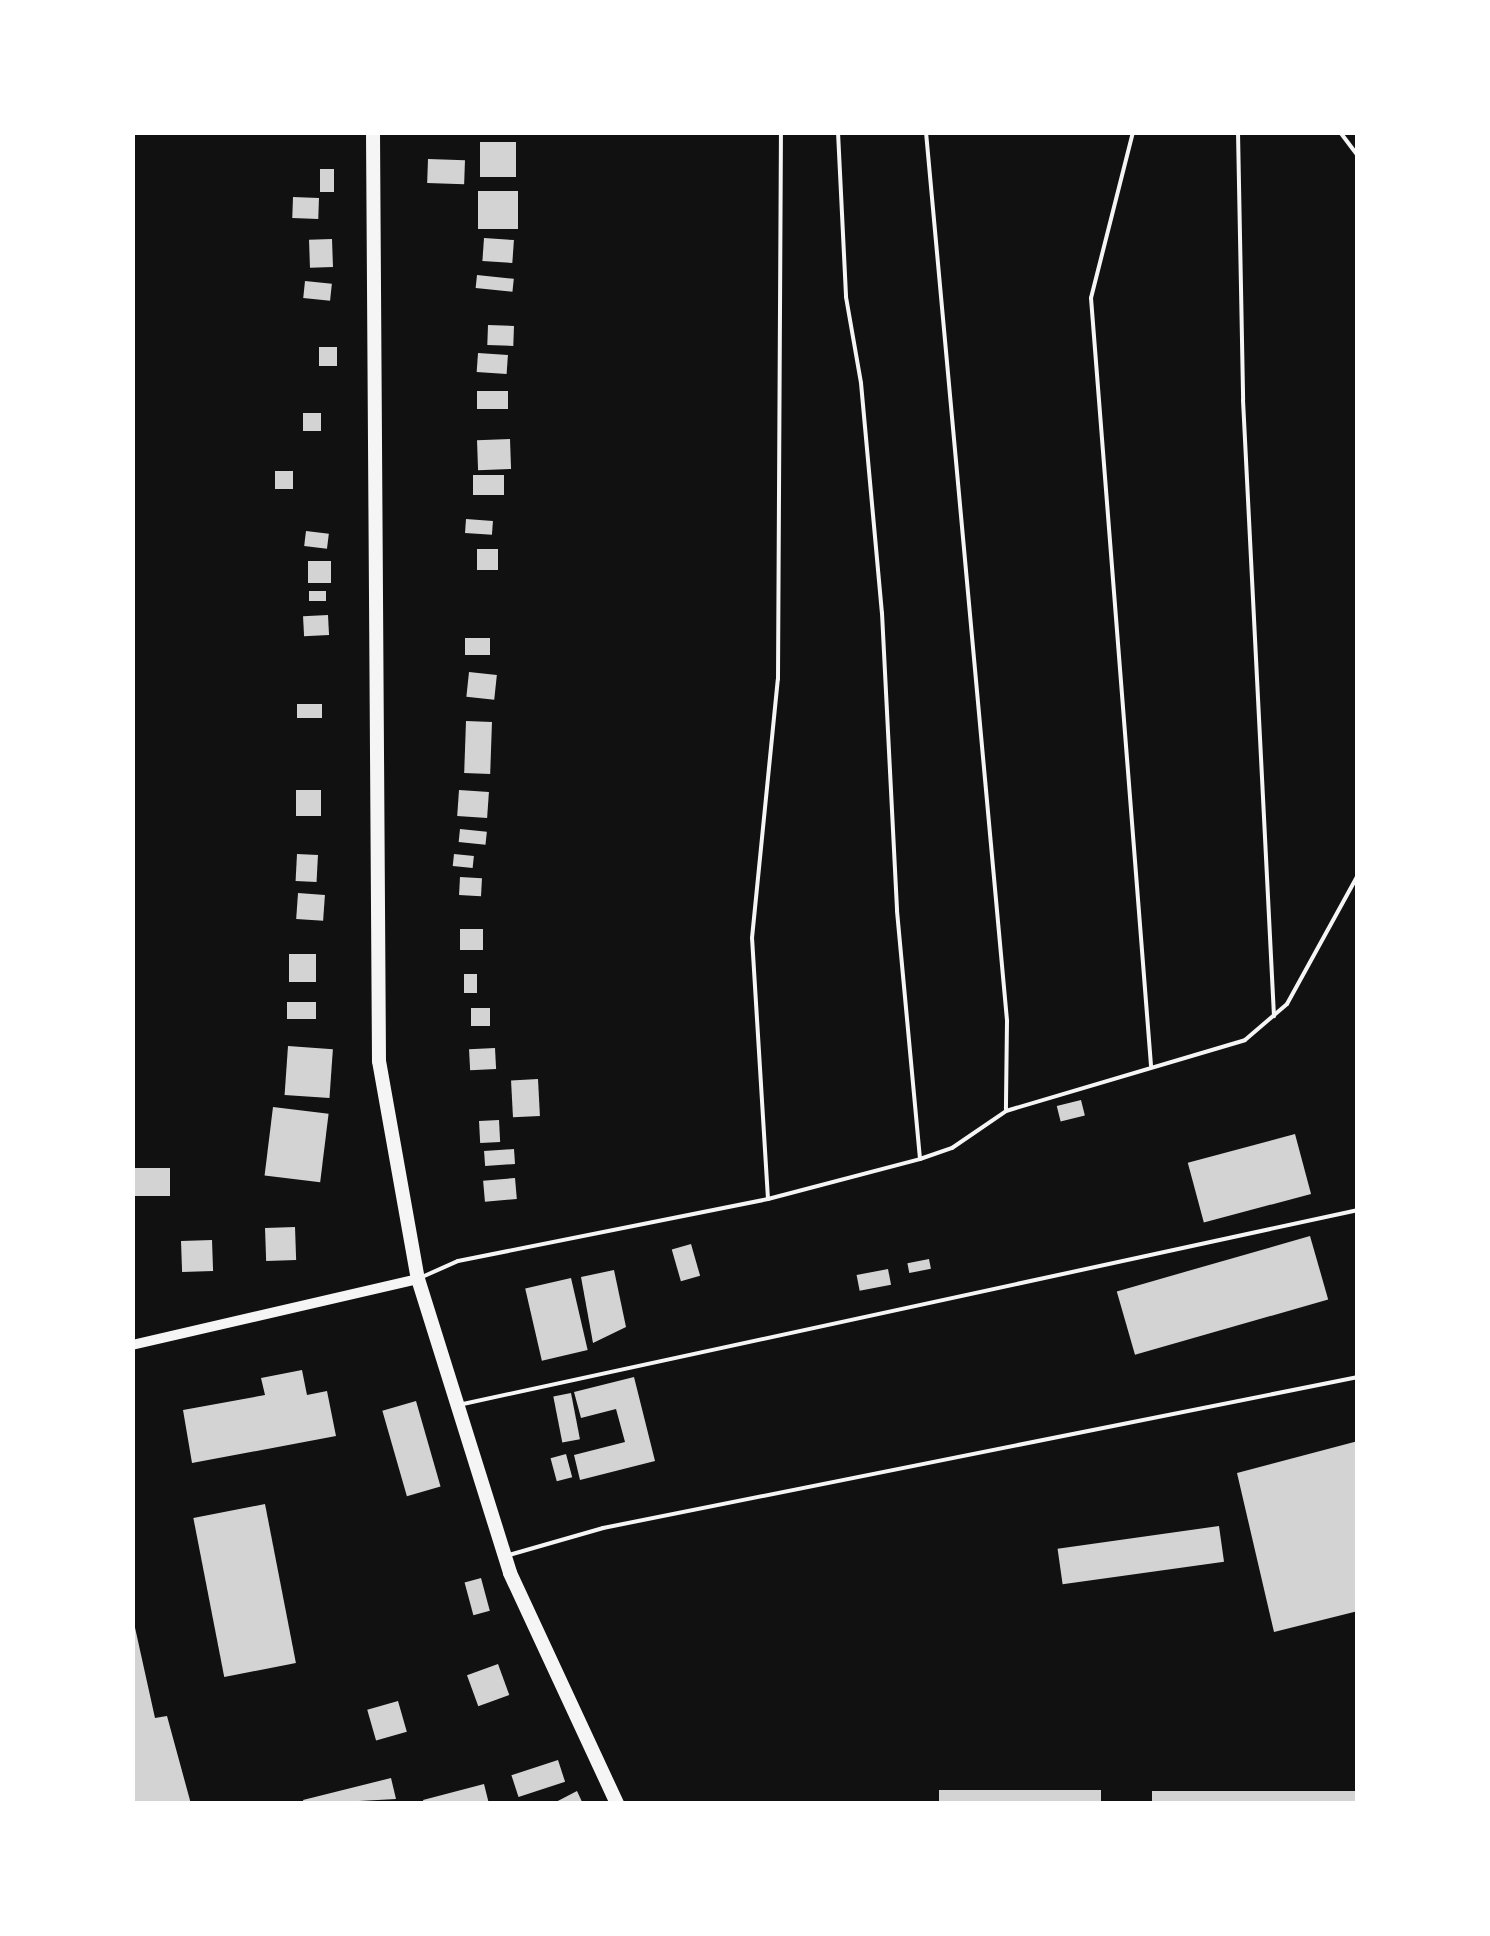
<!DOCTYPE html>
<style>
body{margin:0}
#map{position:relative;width:1490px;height:1936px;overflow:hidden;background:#111;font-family:Montserrat,sans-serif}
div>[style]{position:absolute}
.building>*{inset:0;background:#d3d3d3;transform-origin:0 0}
.service>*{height:4px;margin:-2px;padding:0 2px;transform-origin:2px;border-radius:2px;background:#f5f5f5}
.tertiary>*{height:10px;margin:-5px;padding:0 5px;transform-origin:5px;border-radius:5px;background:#f5f5f5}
.primary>*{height:14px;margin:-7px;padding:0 7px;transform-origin:7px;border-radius:7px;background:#f5f5f5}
span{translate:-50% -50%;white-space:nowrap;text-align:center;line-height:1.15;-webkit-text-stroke:8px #fff;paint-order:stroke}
.frame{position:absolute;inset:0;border:135px solid #fff;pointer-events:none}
</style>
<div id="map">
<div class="building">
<i style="left:480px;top:142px;width:36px;height:35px"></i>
<i style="left:428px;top:159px;width:37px;height:24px;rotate:2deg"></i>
<i style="left:320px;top:169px;width:14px;height:23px"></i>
<i style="left:478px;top:191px;width:40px;height:38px"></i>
<i style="left:293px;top:197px;width:26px;height:21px;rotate:2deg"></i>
<i style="left:484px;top:238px;width:30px;height:23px;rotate:4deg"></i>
<i style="left:332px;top:239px;width:28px;height:23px;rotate:88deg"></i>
<i style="left:477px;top:275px;width:37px;height:13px;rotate:6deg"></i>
<i style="left:305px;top:281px;width:27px;height:17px;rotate:6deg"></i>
<i style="left:488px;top:325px;width:26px;height:20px;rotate:2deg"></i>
<i style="left:319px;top:347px;width:18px;height:19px"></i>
<i style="left:478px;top:353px;width:30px;height:19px;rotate:4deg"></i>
<i style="left:477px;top:391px;width:31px;height:18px"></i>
<i style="left:303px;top:413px;width:18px;height:18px"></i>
<i style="left:510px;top:439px;width:30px;height:33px;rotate:88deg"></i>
<i style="left:275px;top:471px;width:18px;height:18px"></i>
<i style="left:473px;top:475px;width:31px;height:20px"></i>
<i style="left:466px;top:519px;width:27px;height:14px;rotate:4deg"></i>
<i style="left:306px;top:531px;width:23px;height:15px;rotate:7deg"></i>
<i style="left:477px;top:549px;width:21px;height:21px"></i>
<i style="left:331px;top:561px;width:22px;height:23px;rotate:90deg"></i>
<i style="left:309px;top:591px;width:17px;height:10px"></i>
<i style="left:328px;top:615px;width:20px;height:25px;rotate:87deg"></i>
<i style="left:465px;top:638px;width:25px;height:17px"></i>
<i style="left:469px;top:672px;width:28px;height:25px;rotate:6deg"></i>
<i style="left:297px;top:704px;width:25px;height:14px"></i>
<i style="left:466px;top:721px;width:26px;height:52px;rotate:2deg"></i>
<i style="left:296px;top:790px;width:25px;height:26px"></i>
<i style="left:459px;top:790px;width:30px;height:26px;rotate:4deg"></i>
<i style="left:460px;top:829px;width:27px;height:13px;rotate:6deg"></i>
<i style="left:297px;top:854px;width:21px;height:27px;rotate:3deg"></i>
<i style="left:454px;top:854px;width:20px;height:12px;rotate:6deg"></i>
<i style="left:460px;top:877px;width:22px;height:18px;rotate:3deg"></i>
<i style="left:298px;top:893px;width:27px;height:26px;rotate:4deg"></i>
<i style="left:460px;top:929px;width:23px;height:21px"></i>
<i style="left:289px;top:954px;width:27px;height:28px"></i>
<i style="left:464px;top:974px;width:13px;height:19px"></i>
<i style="left:287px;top:1002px;width:29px;height:17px"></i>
<i style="left:471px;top:1008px;width:19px;height:18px"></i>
<i style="left:288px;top:1046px;width:45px;height:49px;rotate:4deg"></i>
<i style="left:495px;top:1048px;width:21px;height:26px;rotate:87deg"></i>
<i style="left:538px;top:1079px;width:37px;height:27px;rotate:87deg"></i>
<i style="left:1081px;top:1100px;width:16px;height:25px;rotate:76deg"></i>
<i style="left:273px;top:1107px;width:56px;height:69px;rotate:7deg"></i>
<i style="left:499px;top:1120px;width:22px;height:20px;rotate:87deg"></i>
<i style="left:1295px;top:1134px;width:62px;height:111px;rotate:75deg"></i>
<i style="left:514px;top:1149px;width:15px;height:30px;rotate:86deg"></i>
<i style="left:132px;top:1168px;width:38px;height:28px"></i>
<i style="left:515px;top:1178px;width:21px;height:32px;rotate:85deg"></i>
<i style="left:295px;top:1227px;width:33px;height:30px;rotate:88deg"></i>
<i style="left:1310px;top:1236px;width:66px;height:201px;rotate:74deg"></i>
<i style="left:212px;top:1240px;width:31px;height:31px;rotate:88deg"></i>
<i style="left:691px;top:1244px;width:33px;height:20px;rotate:74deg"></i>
<i style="left:929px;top:1259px;width:10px;height:22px;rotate:79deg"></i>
<i style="left:888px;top:1269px;width:16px;height:32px;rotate:79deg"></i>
<i style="clip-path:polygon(614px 1270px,626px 1327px,593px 1343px,581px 1277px)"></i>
<i style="left:571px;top:1278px;width:74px;height:47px;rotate:77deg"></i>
<i style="clip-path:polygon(302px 1370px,307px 1395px,327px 1391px,336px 1436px,192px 1463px,183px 1410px,265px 1395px,261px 1378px)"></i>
<i style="clip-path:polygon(634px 1377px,655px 1461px,580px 1480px,574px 1455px,625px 1442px,616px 1409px,581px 1418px,574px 1392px)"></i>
<i style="left:571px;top:1393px;width:47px;height:18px;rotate:79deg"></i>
<i style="left:416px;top:1401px;width:89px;height:35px;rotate:74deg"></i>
<i style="clip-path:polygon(1358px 1441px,1358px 1611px,1274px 1632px,1237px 1473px)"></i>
<i style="left:566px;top:1454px;width:24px;height:16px;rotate:75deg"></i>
<i style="left:265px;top:1504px;width:162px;height:73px;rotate:79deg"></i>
<i style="left:1219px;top:1526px;width:36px;height:163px;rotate:82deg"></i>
<i style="left:481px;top:1578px;width:34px;height:17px;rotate:75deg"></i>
<i style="clip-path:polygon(132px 1614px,155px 1718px,167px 1716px,191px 1804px,132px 1804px)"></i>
<i style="left:498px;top:1664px;width:33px;height:33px;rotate:70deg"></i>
<i style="left:398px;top:1701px;width:32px;height:32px;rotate:74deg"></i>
<i style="left:558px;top:1760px;width:23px;height:49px;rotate:72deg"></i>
<i style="clip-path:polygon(391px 1778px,396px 1799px,304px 1804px,303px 1800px)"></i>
<i style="clip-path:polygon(484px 1784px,489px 1804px,424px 1804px,423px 1800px)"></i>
<i style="left:939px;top:1790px;width:162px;height:14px"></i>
<i style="clip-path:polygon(577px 1791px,583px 1804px,552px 1804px)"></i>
<i style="left:1152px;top:1791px;width:206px;height:13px"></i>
</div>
<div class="service">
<i style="left:838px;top:132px;width:165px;rotate:87.2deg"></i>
<i style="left:846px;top:297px;width:87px;rotate:80.1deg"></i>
<i style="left:861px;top:383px;width:231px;rotate:84.8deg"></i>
<i style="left:882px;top:613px;width:298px;rotate:87.1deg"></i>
<i style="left:897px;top:911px;width:249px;rotate:84.7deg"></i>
<i style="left:926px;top:132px;width:893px;rotate:84.79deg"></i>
<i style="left:1007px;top:1021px;width:88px;rotate:90.7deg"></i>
<i style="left:1133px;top:132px;width:171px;rotate:104.2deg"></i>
<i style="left:1091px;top:298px;width:770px;rotate:85.53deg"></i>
<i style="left:1238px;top:132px;width:268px;rotate:88.9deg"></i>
<i style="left:1243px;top:400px;width:617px;rotate:87.12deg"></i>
<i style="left:1340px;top:132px;width:30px;rotate:53deg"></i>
<i style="left:768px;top:1199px;width:261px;rotate:-93.5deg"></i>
<i style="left:752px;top:938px;width:260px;rotate:-84.3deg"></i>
<i style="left:778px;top:679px;width:547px;rotate:-89.69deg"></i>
<i style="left:422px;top:1277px;width:39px;rotate:-24deg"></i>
<i style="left:458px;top:1261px;width:316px;rotate:-11.3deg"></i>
<i style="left:768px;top:1199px;width:157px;rotate:-14.7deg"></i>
<i style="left:920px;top:1159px;width:34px;rotate:-19deg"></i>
<i style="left:952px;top:1148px;width:65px;rotate:-34.4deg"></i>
<i style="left:1006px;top:1111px;width:249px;rotate:-16.5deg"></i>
<i style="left:1245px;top:1040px;width:55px;rotate:-40.6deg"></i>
<i style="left:1287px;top:1004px;width:147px;rotate:-61.2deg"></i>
<i style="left:463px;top:1404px;width:916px;rotate:-12.23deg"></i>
<i style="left:509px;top:1555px;width:98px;rotate:-16deg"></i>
<i style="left:603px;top:1528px;width:770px;rotate:-11.31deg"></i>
</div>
<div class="tertiary">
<i style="left:132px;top:1345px;width:294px;rotate:-13deg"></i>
</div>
<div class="primary">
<i style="left:373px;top:132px;width:929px;rotate:89.63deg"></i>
<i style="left:379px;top:1061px;width:221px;rotate:79.9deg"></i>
<i style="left:418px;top:1279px;width:308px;rotate:72.6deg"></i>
<i style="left:510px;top:1573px;width:255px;rotate:65.1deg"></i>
</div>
<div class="frame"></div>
</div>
